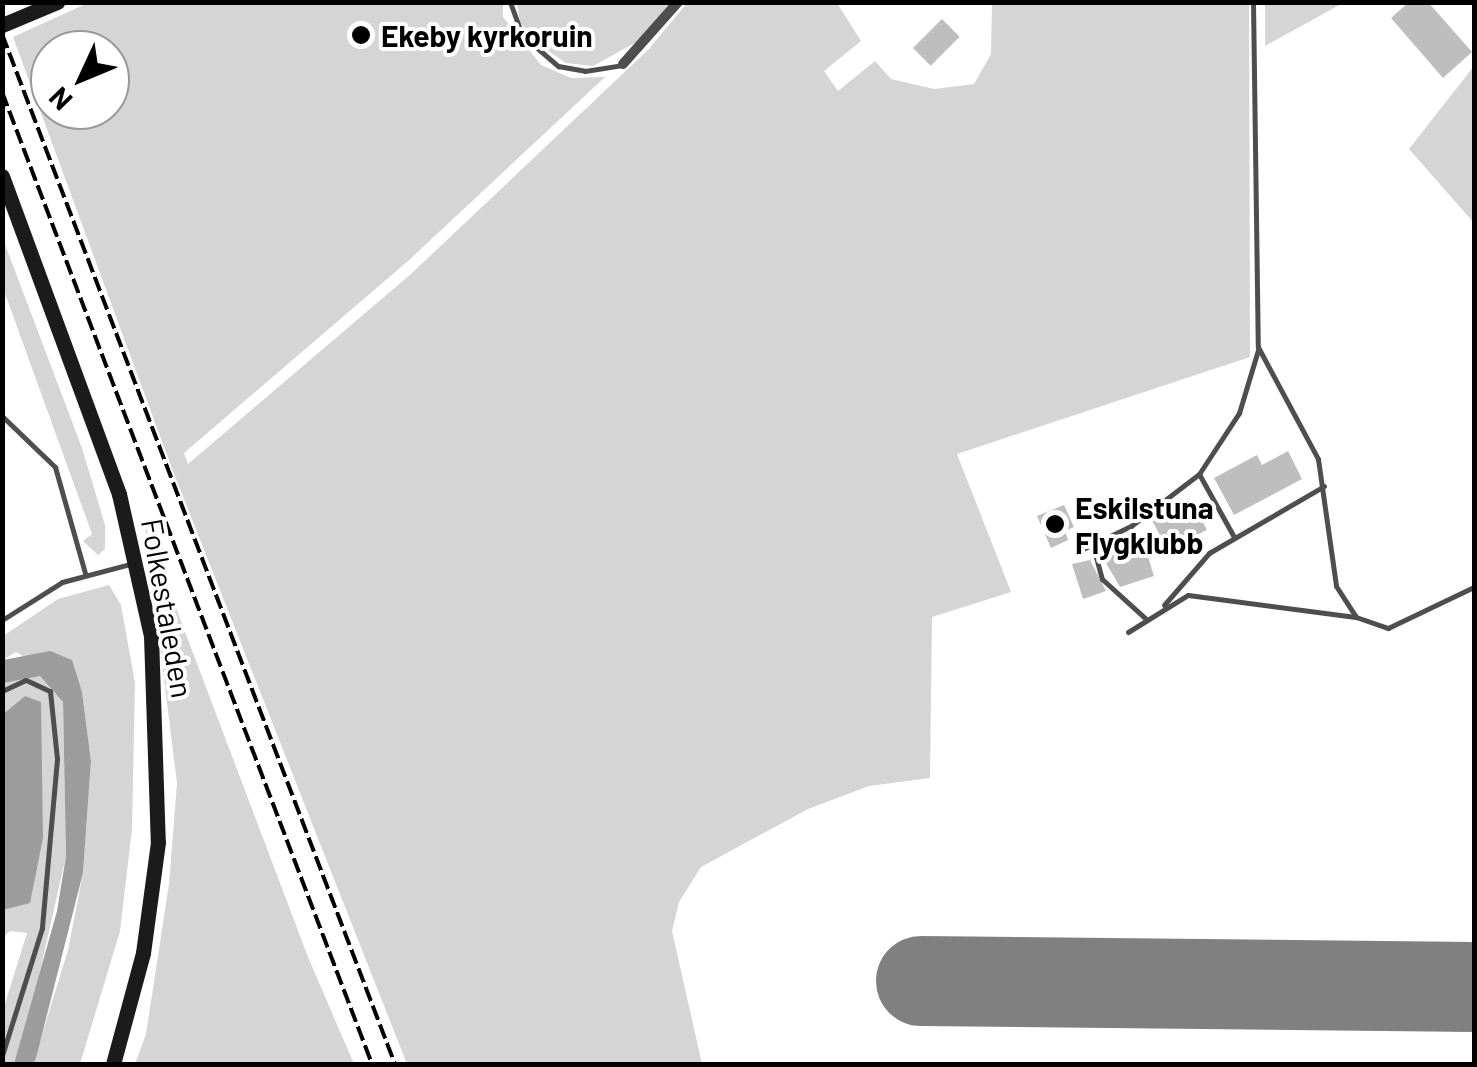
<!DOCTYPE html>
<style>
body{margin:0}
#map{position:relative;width:1477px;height:1067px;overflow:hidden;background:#fff;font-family:Barlow,sans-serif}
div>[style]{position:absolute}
.green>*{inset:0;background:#d5d5d5}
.water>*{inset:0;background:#9c9c9c}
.runway>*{height:90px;margin:-45px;padding:0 45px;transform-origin:45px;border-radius:45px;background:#808080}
.building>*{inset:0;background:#bebebe;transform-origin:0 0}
.lane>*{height:5px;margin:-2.5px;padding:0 2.5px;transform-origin:2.5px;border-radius:2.5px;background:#4e4e4e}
.street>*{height:10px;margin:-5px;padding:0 5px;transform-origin:5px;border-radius:5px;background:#4e4e4e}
.secondary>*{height:15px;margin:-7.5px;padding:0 7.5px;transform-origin:7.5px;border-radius:7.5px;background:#1b1b1b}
.rail>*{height:4px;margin-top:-2px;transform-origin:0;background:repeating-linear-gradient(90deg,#000 0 15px,transparent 0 20px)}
.dots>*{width:28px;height:28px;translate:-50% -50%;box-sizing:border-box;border:5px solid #fff;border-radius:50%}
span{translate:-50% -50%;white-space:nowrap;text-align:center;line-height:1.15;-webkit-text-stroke:8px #fff;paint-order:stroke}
.poi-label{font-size:30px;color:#000;font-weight:700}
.left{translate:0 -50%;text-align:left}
.street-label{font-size:30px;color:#000}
.frame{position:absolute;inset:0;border:5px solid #000;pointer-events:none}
.north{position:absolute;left:30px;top:30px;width:100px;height:100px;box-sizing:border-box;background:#fff;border:2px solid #999;border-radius:50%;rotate:226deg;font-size:28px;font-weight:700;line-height:40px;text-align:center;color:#000}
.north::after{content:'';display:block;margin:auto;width:35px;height:45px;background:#000;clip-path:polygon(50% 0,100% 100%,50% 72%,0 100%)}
</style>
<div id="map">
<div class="green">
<i style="clip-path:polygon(evenodd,88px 3px,503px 3px,503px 17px,541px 65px,571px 78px,605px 77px,408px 261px,184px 453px,188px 464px,411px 274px,649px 49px,687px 3px,837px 3px,861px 41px,824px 71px,838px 91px,875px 61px,891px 79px,934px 89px,974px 84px,991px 54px,992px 3px,1249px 3px,1250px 357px,957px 454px,1011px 592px,932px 617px,930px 778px,869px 786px,808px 809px,701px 867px,679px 902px,672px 931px,702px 1064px,407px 1064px,171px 466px,13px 37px,88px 3px,50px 50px,110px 50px,110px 110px,50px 110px,50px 50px)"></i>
<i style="clip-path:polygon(517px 3px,671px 3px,640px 40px,593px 66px,566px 63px,535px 42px,520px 22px)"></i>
<i style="clip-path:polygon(1265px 3px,1265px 2px,1343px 3px,1265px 46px)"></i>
<i style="clip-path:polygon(1474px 66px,1474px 223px,1409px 149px)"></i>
<i style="clip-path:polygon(3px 239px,82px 448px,105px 525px,105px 549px,98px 555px,83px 541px,92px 534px,3px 288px)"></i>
<i style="clip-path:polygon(145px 526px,308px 957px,354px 1064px,135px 1064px,146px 1034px,169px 884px,177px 783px)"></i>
<i style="clip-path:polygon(109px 585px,121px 605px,135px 683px,132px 829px,120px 931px,80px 1064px,33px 1064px,68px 950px,83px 873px,91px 761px,82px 692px,16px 652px,3px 660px,3px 636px,58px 599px)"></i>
<i style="clip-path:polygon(21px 675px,40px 676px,63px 702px,66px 856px,28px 1025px,14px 1064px,3px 1064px,3px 1010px,27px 933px,10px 931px,2px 938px,3px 910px,30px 902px,25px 696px,3px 714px,3px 683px)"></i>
</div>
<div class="water">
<i style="clip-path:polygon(50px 651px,72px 660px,82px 692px,91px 761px,83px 873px,36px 1058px,33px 1064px,14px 1064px,57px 911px,66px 856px,63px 702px,40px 676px,3px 683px,3px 660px)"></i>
<i style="clip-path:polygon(25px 696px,41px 702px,43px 838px,30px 903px,3px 910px,3px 714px)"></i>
</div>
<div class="runway">
<i style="left:921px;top:981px;width:553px;rotate:0.62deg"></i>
</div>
<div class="building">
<i style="clip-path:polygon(1409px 2px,1428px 2px,1472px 52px,1443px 78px,1391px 18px)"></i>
<i style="left:942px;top:19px;width:25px;height:41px;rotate:45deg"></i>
<i style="clip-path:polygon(1288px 451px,1302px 479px,1234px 515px,1214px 478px,1257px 455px,1262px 465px)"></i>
<i style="left:1190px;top:498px;width:36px;height:44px;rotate:62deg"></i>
<i style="clip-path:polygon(1064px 505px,1074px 527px,1065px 531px,1068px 540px,1051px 548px,1037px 516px)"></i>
<i style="clip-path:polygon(1144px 544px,1154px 576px,1120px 587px,1103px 558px)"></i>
<i style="clip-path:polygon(1090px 560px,1106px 591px,1083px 599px,1072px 564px)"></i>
</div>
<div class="lane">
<i style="left:510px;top:2px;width:35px;rotate:70deg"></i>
<i style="left:522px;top:35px;width:48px;rotate:40.7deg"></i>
<i style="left:558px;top:66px;width:27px;rotate:10deg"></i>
<i style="left:585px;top:71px;width:36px;rotate:-9deg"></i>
<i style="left:1253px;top:2px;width:345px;rotate:89.2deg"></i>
<i style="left:1258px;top:347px;width:127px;rotate:61.8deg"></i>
<i style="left:1318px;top:459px;width:128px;rotate:81.9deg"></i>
<i style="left:1336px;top:586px;width:37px;rotate:57deg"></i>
<i style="left:1356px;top:617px;width:34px;rotate:19deg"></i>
<i style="left:1388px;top:628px;width:95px;rotate:-25.5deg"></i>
<i style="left:2px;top:416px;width:74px;rotate:43.9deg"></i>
<i style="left:55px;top:467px;width:110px;rotate:74.2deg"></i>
<i style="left:1199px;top:474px;width:72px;rotate:60.9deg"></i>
<i style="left:1103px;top:545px;width:14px;rotate:120deg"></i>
<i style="left:1096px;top:557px;width:23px;rotate:75deg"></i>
<i style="left:1102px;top:579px;width:59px;rotate:42.3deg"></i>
<i style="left:1083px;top:549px;width:53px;rotate:-25.6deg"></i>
<i style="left:1131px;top:526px;width:86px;rotate:-37.4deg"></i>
<i style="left:1199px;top:474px;width:73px;rotate:-56.7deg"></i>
<i style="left:1239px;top:413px;width:66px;rotate:-73.2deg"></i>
<i style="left:1164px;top:605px;width:69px;rotate:-49.1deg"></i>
<i style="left:1209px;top:553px;width:133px;rotate:-30.2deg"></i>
<i style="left:2px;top:620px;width:71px;rotate:-32.3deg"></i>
<i style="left:62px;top:582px;width:70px;rotate:-14.8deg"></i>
<i style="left:1128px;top:632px;width:70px;rotate:-31.7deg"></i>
<i style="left:1188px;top:595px;width:169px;rotate:7.5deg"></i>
<i style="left:2px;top:691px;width:26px;rotate:-25deg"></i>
<i style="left:26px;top:680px;width:26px;rotate:25deg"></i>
<i style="left:50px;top:691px;width:68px;rotate:84.1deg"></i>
<i style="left:57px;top:759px;width:170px;rotate:95.1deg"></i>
<i style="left:42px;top:928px;width:134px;rotate:107.4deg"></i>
</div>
<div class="street">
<i style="left:623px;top:64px;width:83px;rotate:-48.4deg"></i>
</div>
<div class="secondary">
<i style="left:2px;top:25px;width:60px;rotate:-22.7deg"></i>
<i style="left:2px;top:176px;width:339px;rotate:69.8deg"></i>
<i style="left:119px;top:494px;width:146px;rotate:77.3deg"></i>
<i style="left:151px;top:636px;width:206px;rotate:88.1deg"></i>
<i style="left:158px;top:842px;width:112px;rotate:97.7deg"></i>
<i style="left:143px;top:953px;width:115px;rotate:105.1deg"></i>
</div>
<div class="rail">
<i style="left:2px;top:34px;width:1102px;rotate:69.12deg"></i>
<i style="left:2px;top:92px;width:1040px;rotate:69.16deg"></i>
</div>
<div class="dots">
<i style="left:361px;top:35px;background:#000"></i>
<i style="left:1055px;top:524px;background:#000"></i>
</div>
<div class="poi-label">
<span class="left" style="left:381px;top:35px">Ekeby kyrkoruin</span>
<span class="left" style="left:1075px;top:524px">Eskilstuna<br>Flygklubb</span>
</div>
<div class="street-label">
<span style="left:168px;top:608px;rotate:80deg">Folkestaleden</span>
</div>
<div class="frame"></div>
<div class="north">N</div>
</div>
